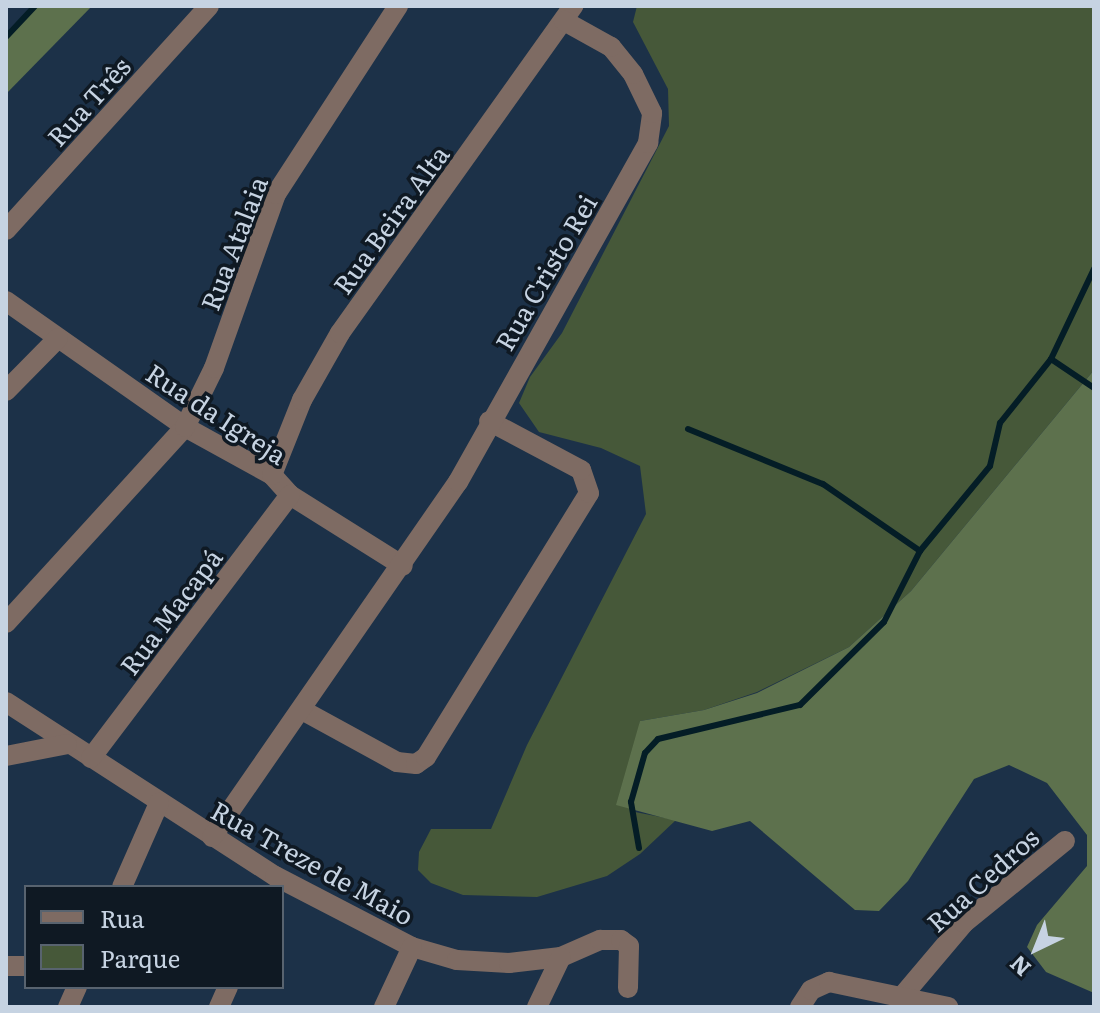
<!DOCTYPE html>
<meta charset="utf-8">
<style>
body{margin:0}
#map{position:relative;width:1100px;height:1013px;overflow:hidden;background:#1c3148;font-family:Literata,serif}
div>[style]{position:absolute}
.green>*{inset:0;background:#465839}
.forest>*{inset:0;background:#5d714d}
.stream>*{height:6px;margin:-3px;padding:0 3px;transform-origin:3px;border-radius:3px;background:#041d26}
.minor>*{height:20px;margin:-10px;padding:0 10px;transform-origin:10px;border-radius:10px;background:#7e6b63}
span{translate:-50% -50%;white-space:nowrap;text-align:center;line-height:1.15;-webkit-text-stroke:7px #0f1923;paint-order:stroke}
.street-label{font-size:26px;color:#c6d3e2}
.frame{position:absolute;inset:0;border:8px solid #c6d3e2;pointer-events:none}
.legend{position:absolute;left:24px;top:885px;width:260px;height:104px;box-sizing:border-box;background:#0f1923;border:2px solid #58636f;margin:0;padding:10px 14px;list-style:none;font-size:24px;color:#c6d3e2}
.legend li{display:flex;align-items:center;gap:16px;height:40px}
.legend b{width:40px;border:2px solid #58636f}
.north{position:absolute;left:996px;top:909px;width:80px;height:80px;-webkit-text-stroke:6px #0f1923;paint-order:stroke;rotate:223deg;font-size:22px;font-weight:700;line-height:32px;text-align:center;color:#c6d3e2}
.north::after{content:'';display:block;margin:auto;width:28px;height:36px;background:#c6d3e2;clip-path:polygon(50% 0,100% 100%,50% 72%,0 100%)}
</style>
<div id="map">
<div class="green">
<i style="clip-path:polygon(637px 6px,1094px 6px,1094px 370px,911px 591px,849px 647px,757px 692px,704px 710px,640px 721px,635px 812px,676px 820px,640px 854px,607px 876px,537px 897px,463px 895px,431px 883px,418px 870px,419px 852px,431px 829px,491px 829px,527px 745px,646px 514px,640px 466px,601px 448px,539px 432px,519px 403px,530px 377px,562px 333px,669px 126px,668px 89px,633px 22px)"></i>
</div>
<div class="forest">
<i style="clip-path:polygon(34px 6px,92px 6px,6px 94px,6px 35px)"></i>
<i style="clip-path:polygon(1094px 370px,1094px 993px,1046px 972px,1027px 947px,1037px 925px,1087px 866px,1087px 835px,1047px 783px,1009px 765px,974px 779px,908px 881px,879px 911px,855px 910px,750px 821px,712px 831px,616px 805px,640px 721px,704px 710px,757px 693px,849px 647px,911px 591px)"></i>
</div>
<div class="stream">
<i style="left:6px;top:37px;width:42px;rotate:-46.9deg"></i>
<i style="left:1051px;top:359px;width:52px;rotate:34deg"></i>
<i style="left:688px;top:429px;width:146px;rotate:22.2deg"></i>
<i style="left:823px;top:484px;width:118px;rotate:34.6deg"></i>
<i style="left:639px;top:848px;width:47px;rotate:-99.9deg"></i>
<i style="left:631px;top:802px;width:51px;rotate:-74.1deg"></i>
<i style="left:645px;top:753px;width:19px;rotate:-47deg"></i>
<i style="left:658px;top:739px;width:146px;rotate:-13.5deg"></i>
<i style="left:800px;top:705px;width:118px;rotate:-44.7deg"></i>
<i style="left:884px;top:622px;width:80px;rotate:-63.1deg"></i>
<i style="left:920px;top:551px;width:110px;rotate:-50.5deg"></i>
<i style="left:990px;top:466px;width:44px;rotate:-76.9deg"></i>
<i style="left:1000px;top:423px;width:82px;rotate:-51.4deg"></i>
<i style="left:1051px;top:359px;width:100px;rotate:-64.5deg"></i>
</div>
<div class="minor">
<i style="left:6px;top:230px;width:302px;rotate:-47.8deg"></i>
<i style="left:6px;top:301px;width:219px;rotate:35.1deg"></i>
<i style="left:185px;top:427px;width:99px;rotate:28.9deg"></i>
<i style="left:272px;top:475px;width:27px;rotate:48deg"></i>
<i style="left:290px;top:495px;width:133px;rotate:32.1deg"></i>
<i style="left:6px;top:391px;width:74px;rotate:-45.5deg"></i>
<i style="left:272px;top:475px;width:81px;rotate:-68.2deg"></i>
<i style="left:302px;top:400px;width:77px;rotate:-60.4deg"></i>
<i style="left:340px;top:333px;width:402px;rotate:-54.5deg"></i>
<i style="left:6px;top:623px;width:265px;rotate:-47.6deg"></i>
<i style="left:185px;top:427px;width:66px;rotate:-63.8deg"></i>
<i style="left:214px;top:368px;width:185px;rotate:-70.4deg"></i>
<i style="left:276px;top:194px;width:224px;rotate:-57deg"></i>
<i style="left:6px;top:702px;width:320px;rotate:32.9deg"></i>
<i style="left:275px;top:876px;width:154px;rotate:27.4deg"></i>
<i style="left:412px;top:947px;width:47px;rotate:16.1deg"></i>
<i style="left:457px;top:960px;width:52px;rotate:3.3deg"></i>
<i style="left:509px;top:963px;width:52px;rotate:-6.6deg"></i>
<i style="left:561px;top:957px;width:43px;rotate:-23.6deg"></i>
<i style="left:600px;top:940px;width:21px"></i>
<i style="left:621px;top:940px;width:10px;rotate:37deg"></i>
<i style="left:629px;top:946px;width:42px;rotate:91.4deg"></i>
<i style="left:302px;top:710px;width:108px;rotate:28.7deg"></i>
<i style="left:397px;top:762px;width:19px;rotate:6deg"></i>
<i style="left:416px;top:764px;width:12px;rotate:-35deg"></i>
<i style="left:426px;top:757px;width:310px;rotate:-58.3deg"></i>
<i style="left:589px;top:493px;width:24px;rotate:-109deg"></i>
<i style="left:581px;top:470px;width:104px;rotate:-152deg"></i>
<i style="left:6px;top:756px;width:62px;rotate:-11.1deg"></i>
<i style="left:91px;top:758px;width:330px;rotate:-52.9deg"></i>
<i style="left:212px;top:837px;width:432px;rotate:-55.3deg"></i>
<i style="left:458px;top:482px;width:389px;rotate:-60.7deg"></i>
<i style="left:648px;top:143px;width:30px;rotate:-82deg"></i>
<i style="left:652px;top:113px;width:43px;rotate:-116deg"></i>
<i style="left:633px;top:74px;width:35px;rotate:-129deg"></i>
<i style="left:611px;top:47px;width:54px;rotate:-151deg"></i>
<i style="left:122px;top:887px;width:92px;rotate:-66.2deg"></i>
<i style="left:6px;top:966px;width:20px"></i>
<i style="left:904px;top:994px;width:93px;rotate:-49.8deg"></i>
<i style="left:964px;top:923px;width:130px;rotate:-39.1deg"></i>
<i style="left:68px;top:1007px;width:22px;rotate:-66deg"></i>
<i style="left:219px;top:1007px;width:22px;rotate:-66deg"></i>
<i style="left:384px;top:1007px;width:66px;rotate:-65deg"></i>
<i style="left:537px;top:1007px;width:55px;rotate:-64.4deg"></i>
<i style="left:800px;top:1007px;width:20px;rotate:-57deg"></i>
<i style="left:811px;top:990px;width:20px;rotate:-24deg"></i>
<i style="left:829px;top:982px;width:122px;rotate:11.9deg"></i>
</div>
<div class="street-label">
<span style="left:88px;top:101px;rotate:-48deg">Rua Três</span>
<span style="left:390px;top:219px;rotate:-54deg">Rua Beira Alta</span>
<span style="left:233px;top:243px;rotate:-69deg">Rua Atalaia</span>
<span style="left:545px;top:272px;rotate:-60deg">Rua Cristo Rei</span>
<span style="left:217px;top:413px;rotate:33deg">Rua da Igreja</span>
<span style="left:170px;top:611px;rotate:-53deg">Rua Macapá</span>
<span style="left:313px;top:862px;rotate:29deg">Rua Treze de Maio</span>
<span style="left:982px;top:879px;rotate:-42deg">Rua Cedros</span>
</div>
<div class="frame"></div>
<ul class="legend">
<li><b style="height:10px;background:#7e6b63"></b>Rua</li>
<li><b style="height:22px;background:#465839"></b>Parque</li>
</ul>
<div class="north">N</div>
</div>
